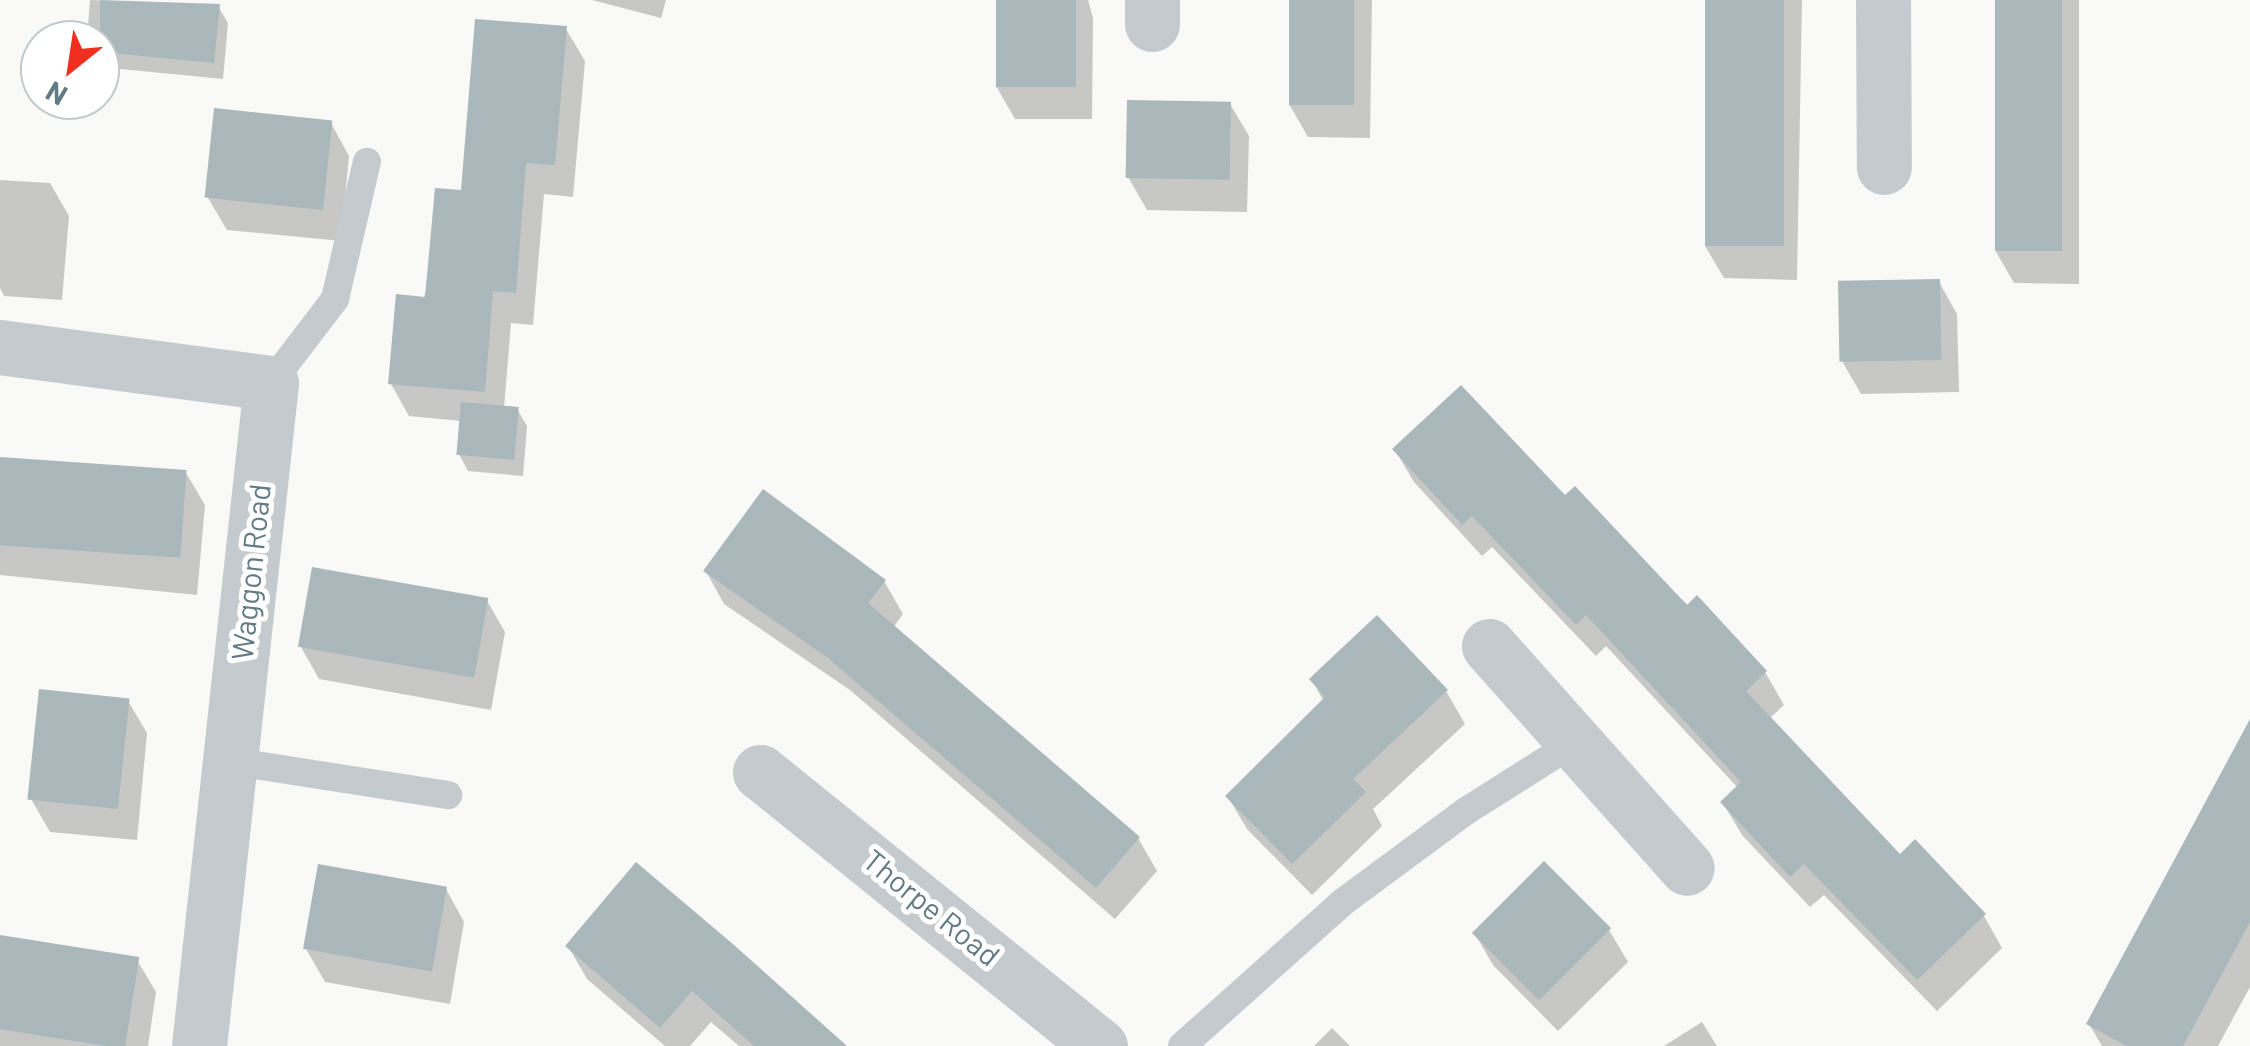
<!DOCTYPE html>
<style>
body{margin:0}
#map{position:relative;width:2250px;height:1046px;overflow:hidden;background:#f9f9f7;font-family:Barlow,sans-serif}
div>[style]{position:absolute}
.shadow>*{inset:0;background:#0003}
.building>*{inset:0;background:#aab7bb;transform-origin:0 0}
.lane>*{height:28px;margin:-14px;padding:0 14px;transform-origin:14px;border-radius:14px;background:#c4cacd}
.street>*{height:55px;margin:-27.5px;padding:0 27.5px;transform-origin:27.5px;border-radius:27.5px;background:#c4cacd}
span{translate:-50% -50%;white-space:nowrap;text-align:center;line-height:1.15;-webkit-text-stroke:10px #fff;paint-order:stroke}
.street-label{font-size:30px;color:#627a84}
.north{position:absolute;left:20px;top:20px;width:100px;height:100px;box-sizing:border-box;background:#fff;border:2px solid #c0cace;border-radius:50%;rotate:210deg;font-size:28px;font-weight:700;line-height:40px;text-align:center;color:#627a84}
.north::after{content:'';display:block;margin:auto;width:35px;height:45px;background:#f02f20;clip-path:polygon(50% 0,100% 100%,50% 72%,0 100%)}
</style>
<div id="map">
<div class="shadow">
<i style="clip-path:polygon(90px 0,218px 6px,228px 23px,223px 79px,100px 67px,100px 40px,87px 40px)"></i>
<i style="clip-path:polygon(592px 0,666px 0,661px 18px)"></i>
<i style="clip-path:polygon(996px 0,1088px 0,1093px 18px,1092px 119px,1015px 119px,996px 86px)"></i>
<i style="clip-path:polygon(1291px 0,1372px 0,1370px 138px,1308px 137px,1289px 104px)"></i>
<i style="clip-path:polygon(1709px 0,1802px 0,1797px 280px,1724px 278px,1705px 246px)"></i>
<i style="clip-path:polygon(1997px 0,2079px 0,2079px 284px,2014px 283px,1995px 250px)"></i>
<i style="clip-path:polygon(566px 29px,585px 61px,573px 197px,544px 194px,533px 325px,511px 323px,504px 408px,517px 409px,527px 426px,523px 476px,468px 471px,459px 454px,461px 421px,409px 416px,391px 384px,463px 193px)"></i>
<i style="clip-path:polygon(1230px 104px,1249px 136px,1247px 212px,1147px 210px,1128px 177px)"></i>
<i style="clip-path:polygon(331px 123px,349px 156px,341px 241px,227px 230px,208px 198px)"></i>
<i style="clip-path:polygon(0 180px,50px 183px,69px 216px,62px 300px,4px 296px,0 288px)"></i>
<i style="clip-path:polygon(1939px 282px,1957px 314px,1959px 392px,1861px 394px,1842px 361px)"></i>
<i style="clip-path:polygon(1395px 450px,1565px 498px,1765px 672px,1784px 705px,1769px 719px,1900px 857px,1984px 916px,2002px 948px,1937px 1011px,1824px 895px,1810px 907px,1742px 835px,1723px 803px,1738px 788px,1606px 646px,1596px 656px,1492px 547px,1482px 556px,1414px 482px)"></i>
<i style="clip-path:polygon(0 458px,186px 473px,205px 505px,197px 595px,0 575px)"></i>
<i style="clip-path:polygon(706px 571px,884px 581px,903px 614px,893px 628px,1138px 838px,1157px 871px,1115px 919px,850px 690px,724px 604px)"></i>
<i style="clip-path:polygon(486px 599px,505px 632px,491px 710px,319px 679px,301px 647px)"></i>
<i style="clip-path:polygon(1312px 680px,1446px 691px,1465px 724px,1373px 809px,1382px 826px,1312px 895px,1247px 829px,1228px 797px,1324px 702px)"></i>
<i style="clip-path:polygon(128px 701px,147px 733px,137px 840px,50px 832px,31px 799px)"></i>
<i style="clip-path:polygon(2250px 725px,2250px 987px,2218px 1046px,2102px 1046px,2089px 1024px)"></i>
<i style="clip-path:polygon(1544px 864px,1609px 930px,1628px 962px,1558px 1031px,1493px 965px,1474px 932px)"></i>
<i style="clip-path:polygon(637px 866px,842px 1046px,739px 1046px,711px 1022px,690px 1046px,665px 1046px,587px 979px,568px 946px)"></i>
<i style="clip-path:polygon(446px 889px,464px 922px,450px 1004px,325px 982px,306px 949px)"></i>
<i style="clip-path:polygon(0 939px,137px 960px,156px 992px,148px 1046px,0 1046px)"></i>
<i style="clip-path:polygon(1702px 1022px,1717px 1046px,1664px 1046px)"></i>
<i style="clip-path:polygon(1332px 1028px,1350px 1046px,1314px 1046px)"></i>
</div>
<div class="building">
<i style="clip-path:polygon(100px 0,220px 4px,214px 63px,100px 52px)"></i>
<i style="left:996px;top:0;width:80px;height:87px"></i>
<i style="left:1289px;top:0;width:65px;height:105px"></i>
<i style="left:1705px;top:0;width:79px;height:246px"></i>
<i style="left:1995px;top:0;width:67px;height:251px"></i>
<i style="clip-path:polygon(475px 19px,567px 26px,555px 165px,526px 163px,516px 293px,493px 291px,485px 392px,388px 384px,396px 294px,425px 297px,435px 188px,461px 190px)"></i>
<i style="left:1127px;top:100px;width:104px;height:78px;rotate:1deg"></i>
<i style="left:214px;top:108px;width:119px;height:90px;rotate:6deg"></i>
<i style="left:1940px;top:279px;width:81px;height:102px;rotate:89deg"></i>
<i style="clip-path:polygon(1461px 385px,1565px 495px,1575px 486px,1687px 605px,1697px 595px,1767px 671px,1746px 691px,1900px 854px,1915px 839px,1986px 914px,1917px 980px,1804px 864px,1790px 877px,1720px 802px,1741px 782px,1586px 615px,1576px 625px,1472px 516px,1462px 525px,1392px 449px)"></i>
<i style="left:461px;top:402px;width:58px;height:53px;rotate:5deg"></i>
<i style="left:0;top:457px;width:187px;height:88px;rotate:4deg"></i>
<i style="clip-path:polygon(763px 489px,886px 580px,868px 603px,1140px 837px,1096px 888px,828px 658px,703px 571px)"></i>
<i style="left:312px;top:567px;width:179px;height:81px;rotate:10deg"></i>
<i style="clip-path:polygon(1377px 615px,1448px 690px,1353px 779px,1366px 792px,1292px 864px,1225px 796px,1325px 697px,1309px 679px)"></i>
<i style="left:39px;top:689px;width:91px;height:111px;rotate:6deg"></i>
<i style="clip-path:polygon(2250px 719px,2250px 922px,2183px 1046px,2127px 1046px,2086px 1024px)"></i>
<i style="left:1544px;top:861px;width:95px;height:102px;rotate:45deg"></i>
<i style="clip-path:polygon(636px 862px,734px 945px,847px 1046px,754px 1046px,692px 991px,660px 1028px,565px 946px)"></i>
<i style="left:318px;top:864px;width:131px;height:86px;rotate:10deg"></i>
<i style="left:0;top:935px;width:141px;height:93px;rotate:9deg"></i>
</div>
<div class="lane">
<i style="left:271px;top:383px;width:106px;rotate:-52.7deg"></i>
<i style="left:335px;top:299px;width:141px;rotate:-76.9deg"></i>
<i style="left:230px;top:761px;width:221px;rotate:8.9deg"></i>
<i style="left:1182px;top:1046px;width:216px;rotate:-41.8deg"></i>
<i style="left:1343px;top:902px;width:153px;rotate:-36.5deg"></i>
<i style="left:1466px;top:811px;width:129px;rotate:-32.3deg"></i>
</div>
<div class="street">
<i style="left:1883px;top:0;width:167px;rotate:89.7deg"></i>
<i style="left:1152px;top:24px;width:24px;rotate:-90deg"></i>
<i style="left:0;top:347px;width:273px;rotate:7.6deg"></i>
<i style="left:271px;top:383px;width:667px;rotate:96.2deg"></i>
<i style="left:1489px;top:646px;width:297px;rotate:48.3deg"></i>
<i style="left:760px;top:772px;width:437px;rotate:38.9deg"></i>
</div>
<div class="street-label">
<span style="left:250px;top:572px;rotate:-84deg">Waggon Road</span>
<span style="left:932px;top:907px;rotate:39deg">Thorpe Road</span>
</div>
<div class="north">N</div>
</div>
